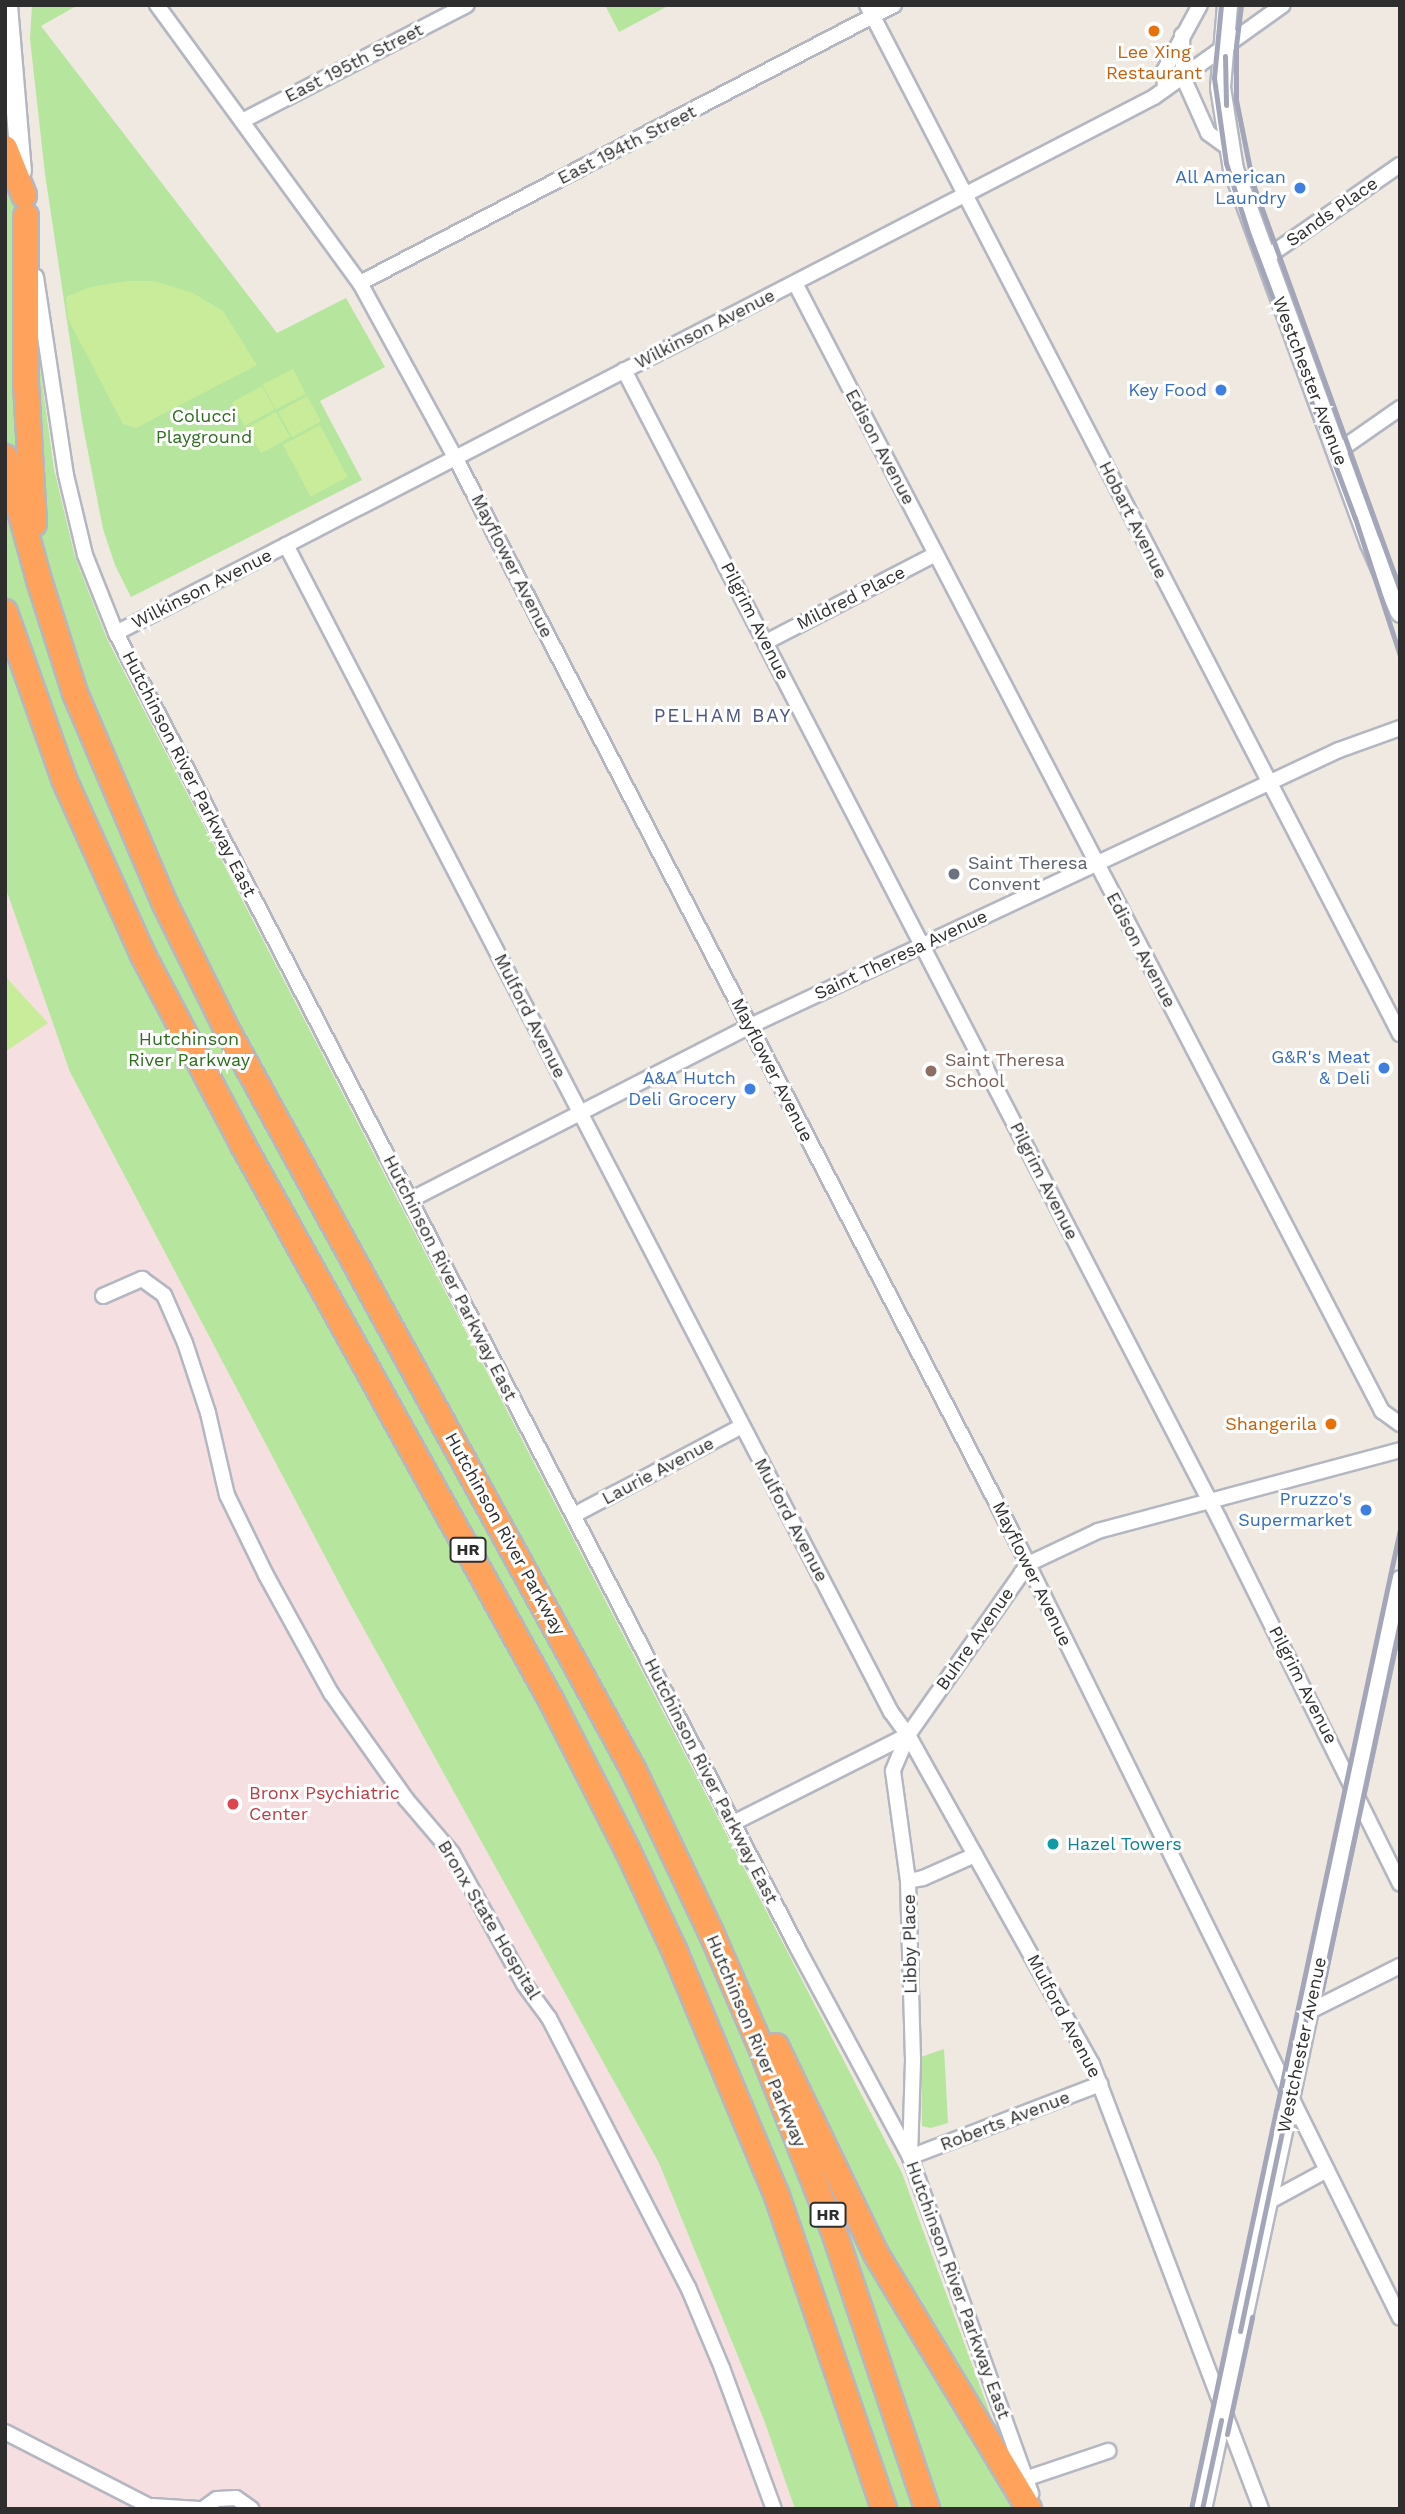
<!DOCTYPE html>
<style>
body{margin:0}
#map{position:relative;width:1405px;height:2514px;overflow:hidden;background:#efe9e1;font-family:"Work Sans",sans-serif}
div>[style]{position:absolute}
.medical>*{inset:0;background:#f5dfe0}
.green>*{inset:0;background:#b6e59e}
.pitch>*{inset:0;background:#c9ec9a;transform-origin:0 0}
.roads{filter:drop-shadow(2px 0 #b4b7c1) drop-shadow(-2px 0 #b4b7c1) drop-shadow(0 2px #b4b7c1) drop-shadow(0 -2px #b4b7c1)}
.street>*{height:14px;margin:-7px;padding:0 7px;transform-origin:7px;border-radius:7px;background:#fff}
.secondary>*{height:19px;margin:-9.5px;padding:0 9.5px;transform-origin:9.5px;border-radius:9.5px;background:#fff}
.highway>*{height:24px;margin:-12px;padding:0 12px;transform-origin:12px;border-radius:12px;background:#ffa35c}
.rail>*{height:5px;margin:-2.5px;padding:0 2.5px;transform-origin:2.5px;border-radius:2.5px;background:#a3a6b8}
.dots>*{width:19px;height:19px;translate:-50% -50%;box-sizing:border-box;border:4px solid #fff;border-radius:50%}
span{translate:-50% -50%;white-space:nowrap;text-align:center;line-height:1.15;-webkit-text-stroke:6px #fff;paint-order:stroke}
.shield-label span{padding:2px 5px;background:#fff;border:2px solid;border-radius:5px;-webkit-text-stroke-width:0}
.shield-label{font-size:16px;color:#2e2e2e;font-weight:700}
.food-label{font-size:18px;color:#c56008}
.right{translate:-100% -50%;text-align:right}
.street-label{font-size:18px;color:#2e2e2e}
.shop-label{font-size:18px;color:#366cbe}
.park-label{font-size:18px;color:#2c6e1b}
.worship-label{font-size:18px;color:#5b616d}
.left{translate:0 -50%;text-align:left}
.education-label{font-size:18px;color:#785e54}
.health-label{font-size:18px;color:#be3a42}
.culture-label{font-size:18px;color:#0d838f}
.neighbourhood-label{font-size:19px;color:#4d5680;letter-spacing:2px}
.frame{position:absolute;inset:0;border:7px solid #2e2e2e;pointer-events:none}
</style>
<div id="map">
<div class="medical">
<i style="clip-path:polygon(5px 886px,70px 1072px,349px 1602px,659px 2163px,764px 2420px,795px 2509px,5px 2509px)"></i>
</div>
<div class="green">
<i style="clip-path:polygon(32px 5px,78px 5px,41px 26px,277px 333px,346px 298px,385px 367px,320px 401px,362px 480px,131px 597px,115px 565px,103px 529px,82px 421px,45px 174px,30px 39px)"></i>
<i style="clip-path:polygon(605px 5px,670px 5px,619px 32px)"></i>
<i style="clip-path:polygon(5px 114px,54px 469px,75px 557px,107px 639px,902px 2173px,1025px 2509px,795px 2509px,764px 2420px,659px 2163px,349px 1602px,70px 1072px,5px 886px)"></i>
<i style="clip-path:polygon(944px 2049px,948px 2123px,931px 2128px,922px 2126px,921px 2057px)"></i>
</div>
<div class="pitch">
<i style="clip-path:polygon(128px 281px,154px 281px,193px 293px,223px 311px,257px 365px,136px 428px,123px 424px,68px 319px,66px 297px,90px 287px)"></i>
<i style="left:293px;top:369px;width:28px;height:34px;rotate:63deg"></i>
<i style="left:262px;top:386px;width:27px;height:34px;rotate:62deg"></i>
<i style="left:307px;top:396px;width:29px;height:33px;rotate:61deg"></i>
<i style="left:276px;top:412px;width:29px;height:33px;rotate:61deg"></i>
<i style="left:320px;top:425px;width:59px;height:42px;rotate:62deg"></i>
<i style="clip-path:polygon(5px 976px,48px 1023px,5px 1052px)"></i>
</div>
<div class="roads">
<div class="street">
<i style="left:157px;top:5px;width:344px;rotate:53.9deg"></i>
<i style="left:360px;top:283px;width:198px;rotate:61.4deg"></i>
<i style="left:455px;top:457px;width:1222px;rotate:62.62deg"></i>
<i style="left:1017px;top:1542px;width:865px;rotate:63.73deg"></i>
<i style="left:867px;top:5px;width:1159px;rotate:62.62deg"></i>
<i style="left:1182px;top:35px;width:42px;rotate:88.6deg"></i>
<i style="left:1183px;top:77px;width:61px;rotate:65.9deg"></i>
<i style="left:1208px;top:133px;width:24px;rotate:36deg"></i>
<i style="left:1165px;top:89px;width:18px;rotate:-93deg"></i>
<i style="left:1164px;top:71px;width:75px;rotate:-61.4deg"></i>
<i style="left:242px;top:121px;width:253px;rotate:-27.3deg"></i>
<i style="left:1264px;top:259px;width:165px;rotate:-34.7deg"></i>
<i style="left:36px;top:277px;width:200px;rotate:81.4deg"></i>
<i style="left:66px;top:475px;width:82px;rotate:76.6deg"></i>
<i style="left:85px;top:555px;width:84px;rotate:68.3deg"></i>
<i style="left:116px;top:633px;width:1480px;rotate:62.6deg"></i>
<i style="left:797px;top:1947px;width:238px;rotate:61.7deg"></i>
<i style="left:910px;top:2157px;width:358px;rotate:70.2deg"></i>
<i style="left:360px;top:283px;width:602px;rotate:-27.5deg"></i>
<i style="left:795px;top:283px;width:1272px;rotate:62.51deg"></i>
<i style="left:1382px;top:1411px;width:22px;rotate:36deg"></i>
<i style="left:624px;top:370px;width:1294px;rotate:62.62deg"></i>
<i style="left:1219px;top:1519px;width:407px;rotate:63.6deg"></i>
<i style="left:1337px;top:452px;width:77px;rotate:-34.9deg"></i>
<i style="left:286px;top:545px;width:1315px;rotate:62.6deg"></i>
<i style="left:891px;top:1712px;width:29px;rotate:54deg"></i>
<i style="left:908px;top:1735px;width:377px;rotate:60.8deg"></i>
<i style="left:1092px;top:2064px;width:476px;rotate:69.2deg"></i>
<i style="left:116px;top:633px;width:1168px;rotate:-27.31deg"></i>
<i style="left:1154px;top:97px;width:158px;rotate:-35.5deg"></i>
<i style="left:766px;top:642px;width:191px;rotate:-27.4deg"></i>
<i style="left:410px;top:1200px;width:382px;rotate:-27.1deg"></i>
<i style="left:750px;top:1026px;width:650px;rotate:-25.11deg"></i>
<i style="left:1339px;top:750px;width:65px;rotate:-19.8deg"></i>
<i style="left:103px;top:1296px;width:43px;rotate:-23.6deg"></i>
<i style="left:142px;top:1279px;width:27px;rotate:36deg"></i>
<i style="left:164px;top:1295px;width:52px;rotate:66.4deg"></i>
<i style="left:185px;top:1343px;width:74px;rotate:71.8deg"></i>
<i style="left:208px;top:1413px;width:84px;rotate:77deg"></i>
<i style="left:227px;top:1495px;width:89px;rotate:64deg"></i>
<i style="left:266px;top:1575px;width:135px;rotate:61.2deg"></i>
<i style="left:331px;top:1693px;width:130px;rotate:54.7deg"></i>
<i style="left:406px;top:1799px;width:71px;rotate:49.6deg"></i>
<i style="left:452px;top:1853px;width:149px;rotate:61.2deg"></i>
<i style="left:524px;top:1984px;width:42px;rotate:53.7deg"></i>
<i style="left:549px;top:2018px;width:303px;rotate:62.7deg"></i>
<i style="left:688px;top:2287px;width:88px;rotate:67.2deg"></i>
<i style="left:722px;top:2368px;width:150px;rotate:69.8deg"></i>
<i style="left:574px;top:1515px;width:190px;rotate:-27.9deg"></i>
<i style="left:908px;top:1735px;width:39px;rotate:113deg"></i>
<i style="left:893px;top:1771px;width:111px;rotate:82.2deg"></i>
<i style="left:908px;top:1881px;width:180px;rotate:88.4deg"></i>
<i style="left:913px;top:2061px;width:95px;rotate:91.8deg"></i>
<i style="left:733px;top:1823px;width:196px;rotate:-26.7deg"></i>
<i style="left:908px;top:1735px;width:209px;rotate:-54.9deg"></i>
<i style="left:1028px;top:1564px;width:77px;rotate:-25.2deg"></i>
<i style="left:1098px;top:1531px;width:313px;rotate:-15deg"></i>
<i style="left:908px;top:1881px;width:15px;rotate:-11deg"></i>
<i style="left:923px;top:1878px;width:57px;rotate:-23.9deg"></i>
<i style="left:1308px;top:2012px;width:103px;rotate:-26.6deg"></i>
<i style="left:910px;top:2157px;width:204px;rotate:-21deg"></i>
<i style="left:1268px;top:2202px;width:67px;rotate:-28.5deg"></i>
<i style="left:5px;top:2432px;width:169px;rotate:27.2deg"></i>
<i style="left:1025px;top:2479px;width:88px;rotate:-18.6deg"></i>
<i style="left:152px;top:2506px;width:47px;rotate:3.7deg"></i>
<i style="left:203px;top:2509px;width:17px;rotate:-36deg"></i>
<i style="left:217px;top:2499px;width:19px;rotate:-3deg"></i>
<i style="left:236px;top:2498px;width:19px;rotate:35deg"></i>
</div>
<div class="secondary">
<i style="left:7px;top:5px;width:166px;rotate:85.2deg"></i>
<i style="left:1227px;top:5px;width:82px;rotate:94.9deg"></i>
<i style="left:1220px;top:87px;width:83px;rotate:81deg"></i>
<i style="left:1233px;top:169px;width:398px;rotate:69.9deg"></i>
<i style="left:1370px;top:543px;width:75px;rotate:66.5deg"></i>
<i style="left:1201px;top:2509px;width:950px;rotate:-77.91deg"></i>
</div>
<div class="highway">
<i style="left:5px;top:148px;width:51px;rotate:68deg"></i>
<i style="left:26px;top:216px;width:168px;rotate:90deg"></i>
<i style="left:26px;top:384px;width:140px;rotate:86.7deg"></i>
<i style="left:5px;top:457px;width:128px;rotate:74.5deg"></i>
<i style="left:39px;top:580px;width:119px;rotate:72.3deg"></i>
<i style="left:75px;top:693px;width:229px;rotate:66.9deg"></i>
<i style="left:165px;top:904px;width:136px;rotate:63.8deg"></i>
<i style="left:225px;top:1026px;width:850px;rotate:61.23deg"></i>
<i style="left:634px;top:1771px;width:176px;rotate:64.5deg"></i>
<i style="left:710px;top:1930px;width:125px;rotate:66.5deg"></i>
<i style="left:760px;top:2045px;width:198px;rotate:68.4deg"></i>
<i style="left:833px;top:2229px;width:295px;rotate:71.4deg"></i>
<i style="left:5px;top:612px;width:177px;rotate:70.5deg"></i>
<i style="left:64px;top:779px;width:193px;rotate:65.8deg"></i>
<i style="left:143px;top:955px;width:215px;rotate:62.2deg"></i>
<i style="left:243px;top:1145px;width:635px;rotate:60.97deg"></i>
<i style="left:551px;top:1700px;width:167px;rotate:63deg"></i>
<i style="left:627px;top:1849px;width:114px;rotate:65deg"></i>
<i style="left:675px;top:1952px;width:261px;rotate:67.3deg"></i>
<i style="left:776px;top:2193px;width:334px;rotate:71.1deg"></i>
<i style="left:776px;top:2046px;width:231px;rotate:64.3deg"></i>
<i style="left:876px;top:2254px;width:297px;rotate:59deg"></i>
</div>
</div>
<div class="rail">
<i style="left:1221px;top:5px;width:73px;rotate:95.5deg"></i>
<i style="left:1214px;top:78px;width:86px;rotate:82deg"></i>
<i style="left:1226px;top:163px;width:76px;rotate:72.3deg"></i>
<i style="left:1249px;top:235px;width:302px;rotate:69.5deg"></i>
<i style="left:1355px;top:518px;width:145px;rotate:71.9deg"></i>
<i style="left:1241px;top:5px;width:41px;rotate:97deg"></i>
<i style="left:1236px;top:46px;width:54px;rotate:90deg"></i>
<i style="left:1236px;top:100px;width:86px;rotate:78.6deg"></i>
<i style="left:1253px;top:184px;width:433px;rotate:70.1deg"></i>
<i style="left:1225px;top:56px;width:49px;rotate:88.8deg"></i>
<i style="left:1322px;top:1989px;width:374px;rotate:-78deg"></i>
<i style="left:1240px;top:2331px;width:368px;rotate:-78.1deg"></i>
<i style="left:1227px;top:2434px;width:120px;rotate:-77.9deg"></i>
<i style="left:1191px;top:2509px;width:1002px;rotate:-77.96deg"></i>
<i style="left:1202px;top:2509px;width:91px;rotate:-77.9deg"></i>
</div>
<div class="dots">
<i style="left:1154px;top:31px;background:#e8710a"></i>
<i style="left:1300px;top:188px;background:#3f7fe0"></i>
<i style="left:1221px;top:390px;background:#3f7fe0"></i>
<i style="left:954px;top:874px;background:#6b7280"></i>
<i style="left:1384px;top:1068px;background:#3f7fe0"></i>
<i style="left:931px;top:1071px;background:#8d6e63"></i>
<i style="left:750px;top:1089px;background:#3f7fe0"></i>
<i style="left:1331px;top:1424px;background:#e8710a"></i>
<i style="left:1366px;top:1510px;background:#3f7fe0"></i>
<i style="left:233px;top:1804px;background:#e0444e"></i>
<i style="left:1053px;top:1844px;background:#0f9aa8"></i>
</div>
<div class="shield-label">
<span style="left:468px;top:1550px">HR</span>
<span style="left:828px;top:2215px">HR</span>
</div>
<div class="food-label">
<span style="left:1154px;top:63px">Lee Xing<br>Restaurant</span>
<span class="right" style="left:1317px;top:1424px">Shangerila</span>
</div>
<div class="street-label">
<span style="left:354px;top:63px;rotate:-27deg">East 195th Street</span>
<span style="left:627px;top:145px;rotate:-27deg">East 194th Street</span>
<span style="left:1332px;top:212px;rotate:-35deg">Sands Place</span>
<span style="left:705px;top:329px;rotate:-27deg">Wilkinson Avenue</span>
<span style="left:1310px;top:381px;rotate:69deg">Westchester Avenue</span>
<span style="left:880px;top:447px;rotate:62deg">Edison Avenue</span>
<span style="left:1133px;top:520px;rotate:63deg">Hobart Avenue</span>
<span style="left:512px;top:566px;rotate:63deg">Mayflower Avenue</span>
<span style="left:202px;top:589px;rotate:-27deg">Wilkinson Avenue</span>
<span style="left:851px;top:598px;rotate:-27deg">Mildred Place</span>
<span style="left:755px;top:621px;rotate:63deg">Pilgrim Avenue</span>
<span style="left:189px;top:774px;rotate:63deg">Hutchinson River Parkway East</span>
<span style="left:1141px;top:950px;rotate:62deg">Edison Avenue</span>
<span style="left:901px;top:955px;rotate:-25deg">Saint Theresa Avenue</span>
<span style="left:530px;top:1016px;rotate:63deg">Mulford Avenue</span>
<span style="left:772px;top:1070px;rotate:63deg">Mayflower Avenue</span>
<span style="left:1044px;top:1181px;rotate:63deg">Pilgrim Avenue</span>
<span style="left:450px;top:1278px;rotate:63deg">Hutchinson River Parkway East</span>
<span style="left:658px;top:1471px;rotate:-28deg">Laurie Avenue</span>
<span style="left:791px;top:1520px;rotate:62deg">Mulford Avenue</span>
<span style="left:505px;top:1534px;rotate:61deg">Hutchinson River Parkway</span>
<span style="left:1032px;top:1574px;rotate:64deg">Mayflower Avenue</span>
<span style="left:975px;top:1639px;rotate:-55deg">Buhre Avenue</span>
<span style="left:1303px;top:1685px;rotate:63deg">Pilgrim Avenue</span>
<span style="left:711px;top:1781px;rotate:63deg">Hutchinson River Parkway East</span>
<span style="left:489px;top:1920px;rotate:59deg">Bronx State Hospital</span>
<span style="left:910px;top:1944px;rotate:-91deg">Libby Place</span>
<span style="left:1064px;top:2016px;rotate:62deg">Mulford Avenue</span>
<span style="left:756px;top:2041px;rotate:67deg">Hutchinson River Parkway</span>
<span style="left:1302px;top:2045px;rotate:-78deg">Westchester Avenue</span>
<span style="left:1005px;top:2121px;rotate:-21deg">Roberts Avenue</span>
<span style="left:958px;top:2290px;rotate:70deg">Hutchinson River Parkway East</span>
</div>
<div class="shop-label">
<span class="right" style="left:1286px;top:188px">All American<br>Laundry</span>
<span class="right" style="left:1207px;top:390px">Key Food</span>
<span class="right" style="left:1370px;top:1068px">G&amp;R's Meat<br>&amp; Deli</span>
<span class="right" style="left:736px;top:1089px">A&amp;A Hutch<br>Deli Grocery</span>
<span class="right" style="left:1352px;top:1510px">Pruzzo's<br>Supermarket</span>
</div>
<div class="park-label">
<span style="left:204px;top:427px">Colucci<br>Playground</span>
<span style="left:189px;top:1050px">Hutchinson<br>River Parkway</span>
</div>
<div class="worship-label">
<span class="left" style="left:968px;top:874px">Saint Theresa<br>Convent</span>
</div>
<div class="education-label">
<span class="left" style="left:945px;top:1071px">Saint Theresa<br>School</span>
</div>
<div class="health-label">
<span class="left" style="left:249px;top:1804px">Bronx Psychiatric<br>Center</span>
</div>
<div class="culture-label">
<span class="left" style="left:1067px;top:1844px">Hazel Towers</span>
</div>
<div class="neighbourhood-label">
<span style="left:723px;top:716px">PELHAM BAY</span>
</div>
<div class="frame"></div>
</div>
